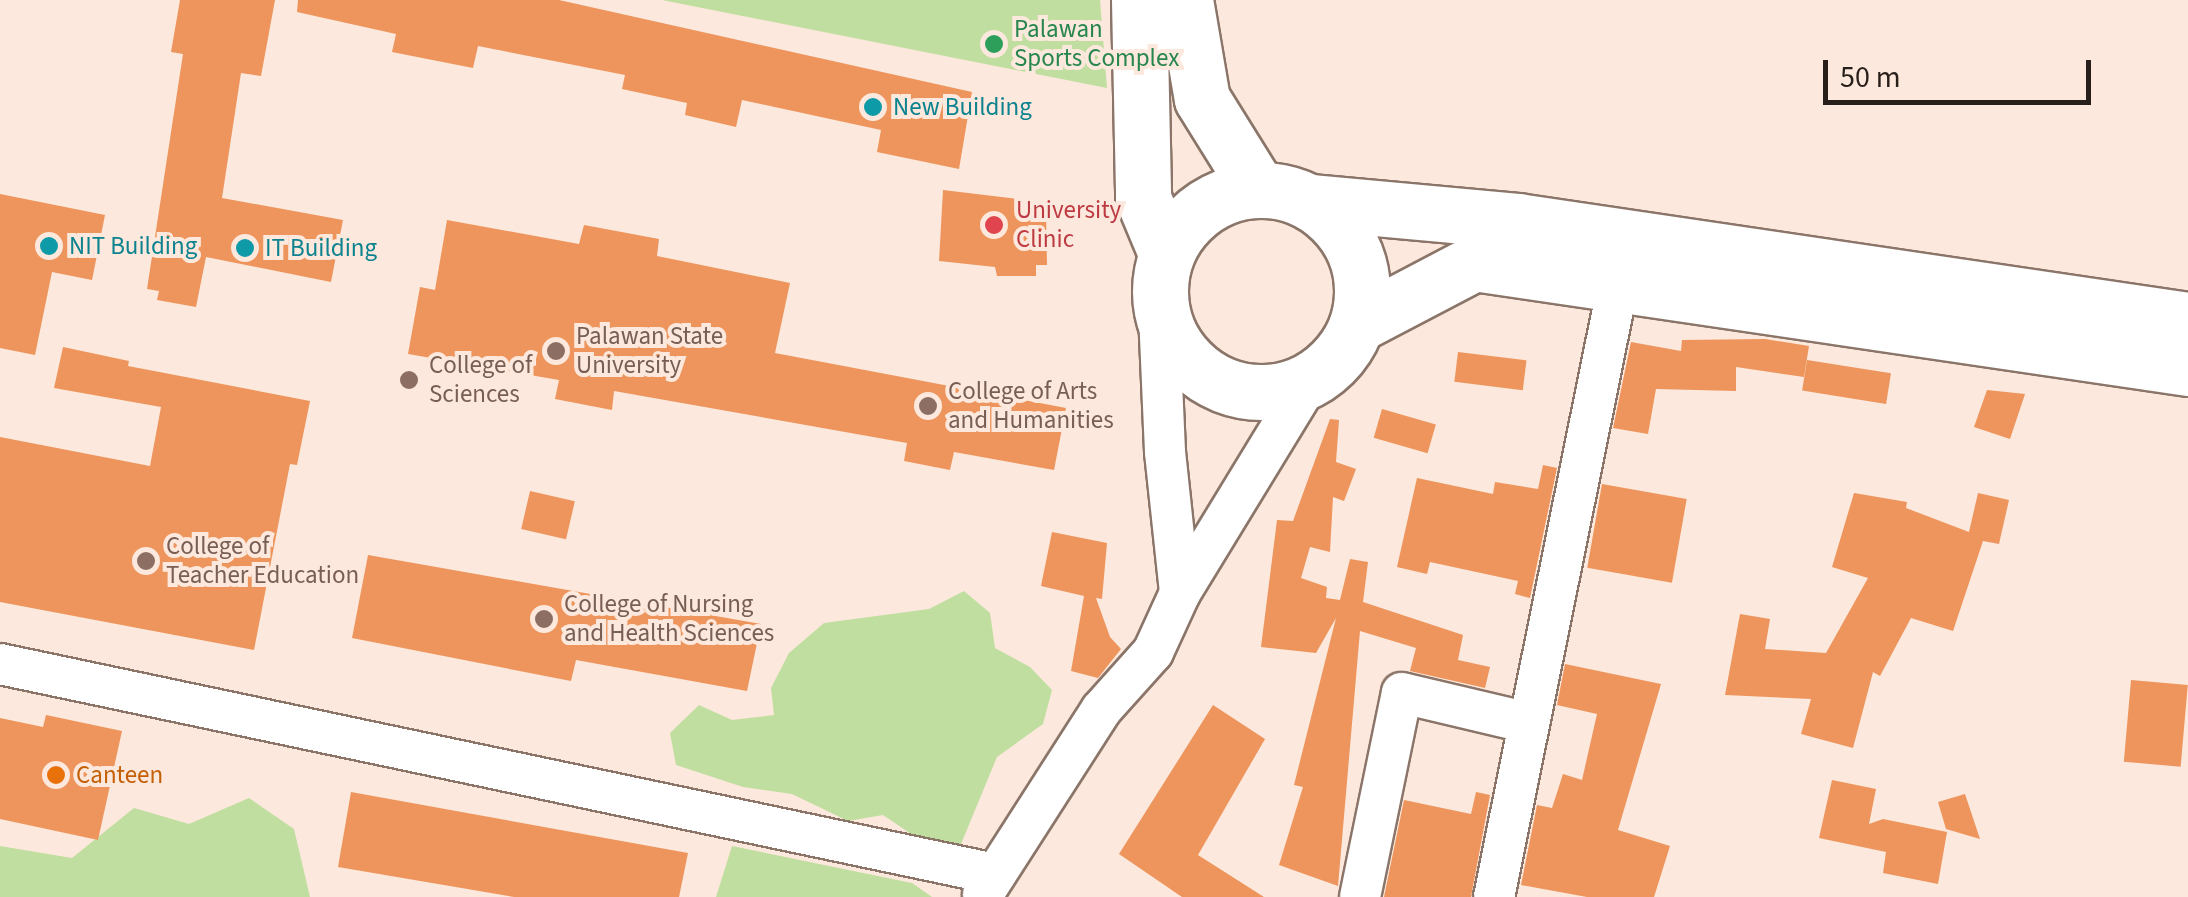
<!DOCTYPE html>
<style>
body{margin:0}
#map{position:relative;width:2188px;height:897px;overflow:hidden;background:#fce8dc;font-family:"Source Sans 3",sans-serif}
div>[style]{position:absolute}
.green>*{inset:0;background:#c0de9f}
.building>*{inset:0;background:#ed955c;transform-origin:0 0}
.roads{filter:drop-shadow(2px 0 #8b7569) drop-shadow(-2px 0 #8b7569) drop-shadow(0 2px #8b7569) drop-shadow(0 -2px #8b7569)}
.street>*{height:40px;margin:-20px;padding:0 20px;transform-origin:20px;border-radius:20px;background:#fff}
.secondary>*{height:55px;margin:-27.5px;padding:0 27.5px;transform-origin:27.5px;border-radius:27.5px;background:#fff}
.secondary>.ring{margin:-27.5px;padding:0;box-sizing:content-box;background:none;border:55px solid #fff;border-radius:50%}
.dots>*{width:28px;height:28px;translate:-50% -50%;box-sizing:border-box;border:5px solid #fce8dc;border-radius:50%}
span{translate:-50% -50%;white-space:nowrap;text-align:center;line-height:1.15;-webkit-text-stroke:8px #fce8dc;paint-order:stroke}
.leisure-label{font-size:25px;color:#27864d}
.left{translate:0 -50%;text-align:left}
.culture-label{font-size:25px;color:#0d838f}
.health-label{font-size:25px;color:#be3a42}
.education-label{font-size:25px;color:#785e54}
.food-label{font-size:25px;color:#c56008}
.scale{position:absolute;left:1823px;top:60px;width:268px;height:45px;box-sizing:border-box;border:5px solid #281f1a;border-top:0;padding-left:12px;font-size:30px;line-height:35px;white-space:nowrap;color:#281f1a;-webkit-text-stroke:8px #fce8dc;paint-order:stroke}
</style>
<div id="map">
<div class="green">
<i style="clip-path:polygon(662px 0,1100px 0,1107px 88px)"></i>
<i style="clip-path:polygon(964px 591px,990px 613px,995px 648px,1030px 667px,1052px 690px,1043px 724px,997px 757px,961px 844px,923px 842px,883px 815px,848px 821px,792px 794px,743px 787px,676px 765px,670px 733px,699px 705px,732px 720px,774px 715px,771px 688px,789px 653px,824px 623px,929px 609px)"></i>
<i style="clip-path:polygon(249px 798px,294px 829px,310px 897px,0 897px,0 846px,72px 858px,134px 808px,189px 824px)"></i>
<i style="clip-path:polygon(732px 846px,912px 883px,932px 897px,716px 897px)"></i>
</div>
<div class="building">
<i style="clip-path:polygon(180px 0,275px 0,261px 76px,241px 73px,222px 198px,343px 220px,331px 282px,206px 257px,196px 307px,157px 300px,159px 291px,147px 289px,183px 54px,171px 52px)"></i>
<i style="clip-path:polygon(298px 0,559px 0,972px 92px,959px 169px,877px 152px,881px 130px,742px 100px,736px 127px,685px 115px,687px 103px,622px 89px,625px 75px,478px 46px,473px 68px,392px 52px,396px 34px,297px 12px)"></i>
<i style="clip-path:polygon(943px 190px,1027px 200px,1046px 211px,1047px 265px,1036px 265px,1036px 276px,997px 276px,995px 267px,939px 261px)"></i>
<i style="clip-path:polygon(0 194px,105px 215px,92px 280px,52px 272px,35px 355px,0 348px)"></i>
<i style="clip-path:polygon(447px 220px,579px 244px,584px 225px,659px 239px,657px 256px,790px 283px,775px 353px,1066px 408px,1054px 470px,954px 452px,950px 470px,904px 461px,907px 443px,614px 391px,612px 410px,555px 399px,559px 380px,408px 354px,420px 287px,435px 290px)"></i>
<i style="clip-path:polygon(1765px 339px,1809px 346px,1804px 377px,1736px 367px,1736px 391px,1656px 389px,1648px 434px,1613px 428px,1631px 342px,1681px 351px,1682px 340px)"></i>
<i style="clip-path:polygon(63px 347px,129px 361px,128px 366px,310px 401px,297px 465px,290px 464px,254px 650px,0 602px,0 437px,150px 466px,161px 407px,54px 388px)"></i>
<i style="left:1458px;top:352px;width:69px;height:30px;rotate:7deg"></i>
<i style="left:1807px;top:360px;width:85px;height:31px;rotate:9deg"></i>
<i style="clip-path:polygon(1987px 390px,2025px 394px,2010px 439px,1974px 427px)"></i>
<i style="left:1382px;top:409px;width:56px;height:30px;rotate:16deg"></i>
<i style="clip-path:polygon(1330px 419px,1339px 420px,1336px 462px,1356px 469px,1344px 501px,1333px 497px,1330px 552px,1310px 547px,1301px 578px,1327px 587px,1326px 598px,1340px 600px,1350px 559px,1368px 562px,1363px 602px,1463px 635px,1458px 660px,1490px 667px,1485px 688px,1410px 671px,1416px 648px,1360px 631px,1338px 886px,1279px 865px,1303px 787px,1294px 785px,1336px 618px,1316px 653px,1261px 647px,1277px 520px,1293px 521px)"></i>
<i style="clip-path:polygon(1543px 465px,1557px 468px,1530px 598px,1515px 594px,1518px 581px,1430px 562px,1427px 574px,1397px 567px,1417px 478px,1493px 494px,1495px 482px,1538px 489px)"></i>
<i style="left:1602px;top:484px;width:86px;height:85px;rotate:10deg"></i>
<i style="left:530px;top:491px;width:46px;height:39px;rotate:13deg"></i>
<i style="clip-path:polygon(1854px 493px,1907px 502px,1906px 508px,1969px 532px,1978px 493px,2009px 500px,1999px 544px,1983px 541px,1953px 631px,1911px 618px,1880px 676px,1873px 672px,1853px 748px,1801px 734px,1811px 699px,1725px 695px,1740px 614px,1770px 619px,1765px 649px,1826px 653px,1868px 578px,1832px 567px)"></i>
<i style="clip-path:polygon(1052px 532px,1107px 543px,1102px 599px,1096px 598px,1110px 637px,1121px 649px,1098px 678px,1071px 671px,1084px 596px,1041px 586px)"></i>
<i style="clip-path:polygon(368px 555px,761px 624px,747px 691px,576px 660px,571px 681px,352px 638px)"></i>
<i style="clip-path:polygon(1565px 664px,1661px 684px,1618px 830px,1670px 846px,1654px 897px,1587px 897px,1521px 885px,1537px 805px,1552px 808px,1563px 774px,1582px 780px,1597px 714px,1557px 705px)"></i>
<i style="left:2131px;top:680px;width:57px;height:82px;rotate:5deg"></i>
<i style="clip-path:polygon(1213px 705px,1265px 739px,1198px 855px,1264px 897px,1182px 897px,1119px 854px)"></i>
<i style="clip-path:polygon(46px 715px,122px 731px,98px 840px,0 819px,0 718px,43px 727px)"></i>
<i style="clip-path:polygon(1832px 780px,1876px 789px,1869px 824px,1883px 819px,1947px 832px,1938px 884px,1883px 873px,1886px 852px,1819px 838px)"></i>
<i style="clip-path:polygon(351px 792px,688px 853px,679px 897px,514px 897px,338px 867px)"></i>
<i style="clip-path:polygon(1476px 792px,1490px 795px,1471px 897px,1384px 897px,1404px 800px,1471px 814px)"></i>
<i style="clip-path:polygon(1965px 794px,1980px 839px,1946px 829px,1938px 802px)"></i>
</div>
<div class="roads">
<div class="street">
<i style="left:1158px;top:291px;width:161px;rotate:87.5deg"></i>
<i style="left:1165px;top:452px;width:142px;rotate:83.9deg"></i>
<i style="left:0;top:664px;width:1017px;rotate:11.92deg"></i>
<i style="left:983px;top:894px;width:219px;rotate:-57.3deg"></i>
<i style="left:1101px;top:710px;width:78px;rotate:-48.1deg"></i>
<i style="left:1153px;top:652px;width:65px;rotate:-65.4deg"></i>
<i style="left:1180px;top:593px;width:250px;rotate:-58.6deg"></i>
<i style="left:1360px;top:897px;width:208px;rotate:-78.4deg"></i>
<i style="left:1402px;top:693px;width:130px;rotate:13.3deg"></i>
<i style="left:1494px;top:897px;width:624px;rotate:-78.55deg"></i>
</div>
<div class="secondary">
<i style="left:1139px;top:0;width:198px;rotate:88.8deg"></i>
<i style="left:1143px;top:198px;width:60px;rotate:67.3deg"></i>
<i style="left:1185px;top:0;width:100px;rotate:80.3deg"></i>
<i style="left:1202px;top:99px;width:106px;rotate:58.1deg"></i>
<i class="ring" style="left:1160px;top:190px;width:147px;height:147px"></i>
<i style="left:1310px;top:202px;width:208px;rotate:5.2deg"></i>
<i style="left:1517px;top:221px;width:678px;rotate:8.39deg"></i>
<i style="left:1358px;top:324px;width:131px;rotate:-27.7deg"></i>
<i style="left:1474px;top:263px;width:722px;rotate:8.37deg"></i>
</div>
</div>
<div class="dots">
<i style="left:994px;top:44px;background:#2e9e5b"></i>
<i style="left:873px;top:107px;background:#0f9aa8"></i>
<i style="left:994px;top:225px;background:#e0444e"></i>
<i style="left:49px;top:246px;background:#0f9aa8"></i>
<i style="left:245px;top:248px;background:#0f9aa8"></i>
<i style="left:556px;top:351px;background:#8d6e63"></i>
<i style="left:409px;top:380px;background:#8d6e63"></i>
<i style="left:928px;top:406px;background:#8d6e63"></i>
<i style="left:146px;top:561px;background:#8d6e63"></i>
<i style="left:544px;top:619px;background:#8d6e63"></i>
<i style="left:56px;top:775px;background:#e8710a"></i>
</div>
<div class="leisure-label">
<span class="left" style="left:1014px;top:44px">Palawan<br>Sports Complex</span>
</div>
<div class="culture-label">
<span class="left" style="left:893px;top:107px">New Building</span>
<span class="left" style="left:69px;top:246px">NIT Building</span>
<span class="left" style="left:265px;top:248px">IT Building</span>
</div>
<div class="health-label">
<span class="left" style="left:1016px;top:225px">University<br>Clinic</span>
</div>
<div class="education-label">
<span class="left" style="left:576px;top:351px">Palawan State<br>University</span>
<span class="left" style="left:429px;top:380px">College of<br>Sciences</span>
<span class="left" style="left:948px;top:406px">College of Arts<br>and Humanities</span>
<span class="left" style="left:166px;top:561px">College of<br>Teacher Education</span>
<span class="left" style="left:564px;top:619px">College of Nursing<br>and Health Sciences</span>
</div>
<div class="food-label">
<span class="left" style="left:76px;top:775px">Canteen</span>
</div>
<div class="scale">50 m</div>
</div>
